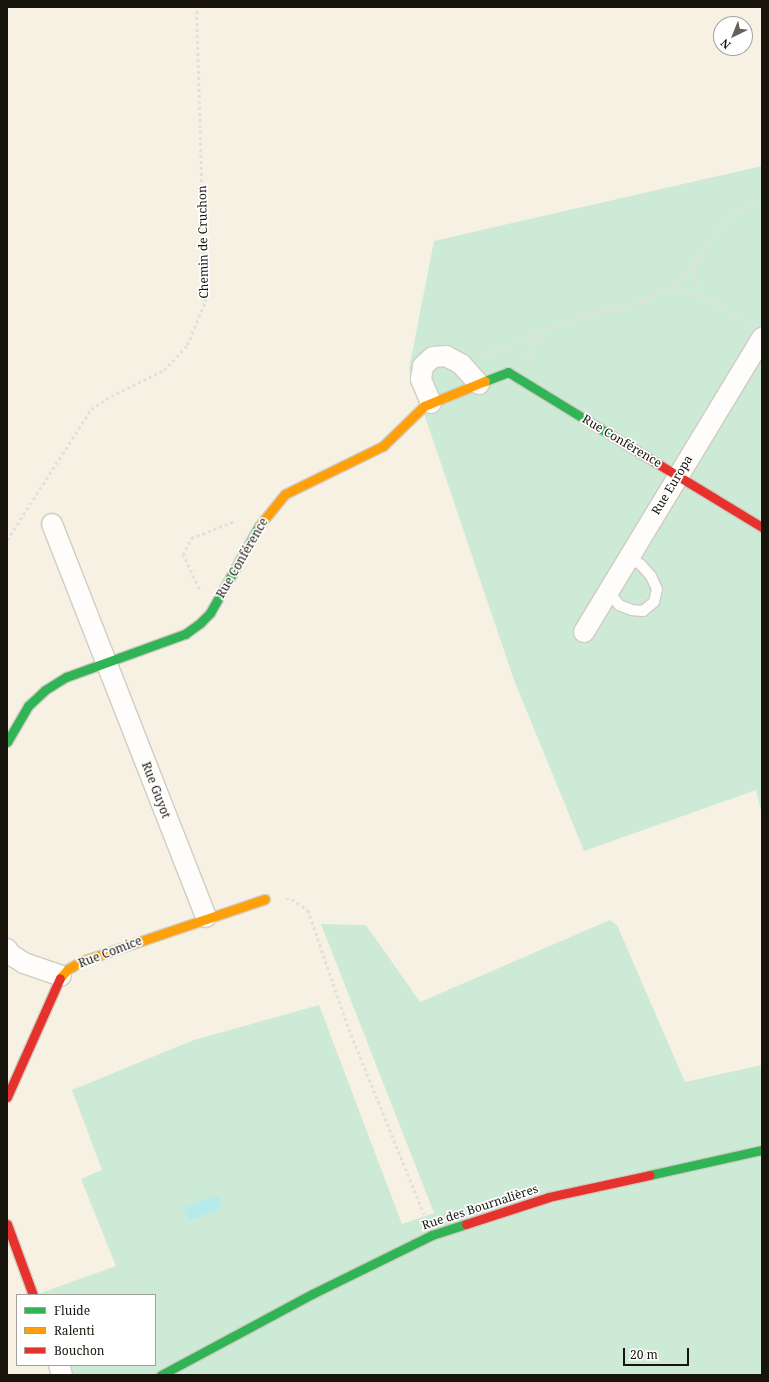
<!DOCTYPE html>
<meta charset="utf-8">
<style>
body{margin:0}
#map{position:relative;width:769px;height:1382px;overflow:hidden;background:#f6f1e3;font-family:"Noto Serif",serif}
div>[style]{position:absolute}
.green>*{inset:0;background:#cdead6}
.water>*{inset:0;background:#b8eaeb}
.path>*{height:2.5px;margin-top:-1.25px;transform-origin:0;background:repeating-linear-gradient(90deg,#e2e0dc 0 3px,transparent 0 6px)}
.roads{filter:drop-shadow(1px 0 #d0ccc1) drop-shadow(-1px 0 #d0ccc1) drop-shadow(0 1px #d0ccc1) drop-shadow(0 -1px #d0ccc1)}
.lane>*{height:10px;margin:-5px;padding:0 5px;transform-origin:5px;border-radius:5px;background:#fefdfb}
.street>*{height:20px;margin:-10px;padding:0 10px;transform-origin:10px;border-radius:10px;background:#fefdfb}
.fast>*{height:9px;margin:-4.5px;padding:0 4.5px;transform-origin:4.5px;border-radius:4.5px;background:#30b455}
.slow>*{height:9px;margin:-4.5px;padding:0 4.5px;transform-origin:4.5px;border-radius:4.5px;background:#ff9f0a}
.jam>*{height:9px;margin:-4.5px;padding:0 4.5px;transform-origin:4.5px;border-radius:4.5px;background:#e5322d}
span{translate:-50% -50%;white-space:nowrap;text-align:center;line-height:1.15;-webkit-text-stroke:3.5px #fff;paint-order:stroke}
.street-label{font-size:12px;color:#17140b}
.frame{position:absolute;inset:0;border:8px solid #17140b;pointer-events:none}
.legend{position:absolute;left:16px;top:1294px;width:140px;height:72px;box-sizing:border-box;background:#fff;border:1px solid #a2a19d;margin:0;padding:5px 7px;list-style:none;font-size:12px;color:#17140b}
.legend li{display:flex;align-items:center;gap:8px;height:20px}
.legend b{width:20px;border:1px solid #a2a19d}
.north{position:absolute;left:713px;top:16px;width:40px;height:40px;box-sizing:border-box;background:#fff;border:1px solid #a2a19d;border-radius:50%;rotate:223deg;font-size:11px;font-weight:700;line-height:16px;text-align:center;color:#17140b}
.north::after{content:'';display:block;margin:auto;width:14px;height:18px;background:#656157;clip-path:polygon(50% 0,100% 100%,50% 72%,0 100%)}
.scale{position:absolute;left:623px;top:1348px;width:66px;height:18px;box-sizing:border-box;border:2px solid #17140b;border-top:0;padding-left:5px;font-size:12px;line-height:14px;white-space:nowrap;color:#17140b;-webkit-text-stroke:3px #fff;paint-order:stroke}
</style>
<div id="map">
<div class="green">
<i style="clip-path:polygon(762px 166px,762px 814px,756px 790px,584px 851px,514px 680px,409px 369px,434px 241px)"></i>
<i style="clip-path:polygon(610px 920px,617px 925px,685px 1082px,762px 1065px,762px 1375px,70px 1375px,66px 1365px,155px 1365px,155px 1295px,38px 1294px,116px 1266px,81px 1179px,102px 1170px,72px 1090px,194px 1040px,319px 1005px,402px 1224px,434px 1213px,321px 924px,366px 925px,420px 1002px)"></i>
</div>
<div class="water">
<i style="clip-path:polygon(213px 1196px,220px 1198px,222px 1203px,218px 1210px,188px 1221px,183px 1207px)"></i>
</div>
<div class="path">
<i style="left:692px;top:268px;width:29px;rotate:70deg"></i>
<i style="left:674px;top:288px;width:29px;rotate:14deg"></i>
<i style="left:702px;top:295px;width:54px;rotate:31.3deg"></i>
<i style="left:482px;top:356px;width:116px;rotate:-21.7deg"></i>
<i style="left:590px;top:313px;width:40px;rotate:-10deg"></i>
<i style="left:629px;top:306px;width:48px;rotate:-21.8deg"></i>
<i style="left:674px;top:288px;width:27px;rotate:-48deg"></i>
<i style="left:692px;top:268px;width:36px;rotate:-58deg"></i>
<i style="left:711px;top:237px;width:33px;rotate:-47deg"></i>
<i style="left:733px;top:213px;width:32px;rotate:-24deg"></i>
<i style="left:527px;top:358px;width:31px;rotate:-57deg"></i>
<i style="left:7px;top:540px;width:156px;rotate:-57.3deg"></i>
<i style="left:91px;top:409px;width:24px;rotate:-33deg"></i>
<i style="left:111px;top:396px;width:59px;rotate:-26.1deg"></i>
<i style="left:164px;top:370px;width:34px;rotate:-47deg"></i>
<i style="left:187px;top:345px;width:47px;rotate:-67.3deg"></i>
<i style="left:205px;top:302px;width:295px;rotate:-91.7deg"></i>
<i style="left:199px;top:589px;width:38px;rotate:-115deg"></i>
<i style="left:183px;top:555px;width:19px;rotate:-65deg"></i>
<i style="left:191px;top:538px;width:47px;rotate:-21.1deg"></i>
<i style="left:286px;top:899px;width:6px"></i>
<i style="left:292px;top:899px;width:19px;rotate:35deg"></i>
<i style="left:308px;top:910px;width:126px;rotate:71deg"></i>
<i style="left:349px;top:1029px;width:200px;rotate:67.9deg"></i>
</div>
<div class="roads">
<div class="lane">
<i style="left:610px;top:588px;width:9px;rotate:72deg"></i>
<i style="left:613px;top:597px;width:10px;rotate:53deg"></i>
<i style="left:619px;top:605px;width:14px;rotate:21deg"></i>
<i style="left:632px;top:610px;width:11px;rotate:5deg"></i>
<i style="left:643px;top:611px;width:14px;rotate:-39deg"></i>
<i style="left:654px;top:602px;width:13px;rotate:-77deg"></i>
<i style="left:657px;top:589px;width:14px;rotate:-115deg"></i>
<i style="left:651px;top:576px;width:15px;rotate:-132deg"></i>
<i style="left:641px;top:565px;width:14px;rotate:-146deg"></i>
</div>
<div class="street">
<i style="left:431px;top:403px;width:26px;rotate:-113deg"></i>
<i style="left:421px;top:379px;width:13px;rotate:-81deg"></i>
<i style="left:423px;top:366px;width:13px;rotate:-42deg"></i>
<i style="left:433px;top:357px;width:13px;rotate:-4deg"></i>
<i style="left:446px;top:356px;width:17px;rotate:28deg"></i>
<i style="left:461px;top:364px;width:27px;rotate:48deg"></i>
<i style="left:52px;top:524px;width:422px;rotate:68.6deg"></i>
<i style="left:584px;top:632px;width:344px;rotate:-58.8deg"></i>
<i style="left:7px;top:949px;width:6px;rotate:59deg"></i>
<i style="left:10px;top:954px;width:17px;rotate:33deg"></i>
<i style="left:24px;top:963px;width:39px;rotate:19deg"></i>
<i style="left:59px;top:1365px;width:10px;rotate:73deg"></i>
</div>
<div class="fast">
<i style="left:485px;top:381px;width:25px;rotate:-21deg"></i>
<i style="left:508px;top:372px;width:161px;rotate:31.5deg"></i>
<i style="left:7px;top:742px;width:42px;rotate:-59.7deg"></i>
<i style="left:28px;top:706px;width:23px;rotate:-43deg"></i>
<i style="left:45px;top:690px;width:25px;rotate:-32deg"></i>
<i style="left:66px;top:677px;width:127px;rotate:-19.9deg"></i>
<i style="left:185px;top:634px;width:19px;rotate:-36deg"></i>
<i style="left:200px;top:623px;width:14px;rotate:-45deg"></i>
<i style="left:210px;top:613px;width:100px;rotate:-60.6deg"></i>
<i style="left:650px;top:1175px;width:115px;rotate:-12.6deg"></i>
<i style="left:161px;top:1375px;width:171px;rotate:-28.2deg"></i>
<i style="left:312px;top:1294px;width:134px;rotate:-26.2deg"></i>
<i style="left:432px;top:1235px;width:36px;rotate:-18deg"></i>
</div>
<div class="slow">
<i style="left:259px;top:526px;width:41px;rotate:-50.9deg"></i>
<i style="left:285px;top:494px;width:109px;rotate:-26.1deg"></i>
<i style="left:383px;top:446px;width:57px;rotate:-44.3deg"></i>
<i style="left:424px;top:406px;width:66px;rotate:-22.3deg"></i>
<i style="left:60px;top:978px;width:12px;rotate:-48deg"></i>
<i style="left:68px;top:969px;width:16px;rotate:-30deg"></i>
<i style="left:82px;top:961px;width:193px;rotate:-18.7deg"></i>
</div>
<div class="jam">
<i style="left:645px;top:456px;width:137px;rotate:31.3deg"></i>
<i style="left:7px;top:1097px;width:130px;rotate:-66deg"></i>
<i style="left:7px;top:1224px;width:76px;rotate:69.9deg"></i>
<i style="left:466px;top:1224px;width:87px;rotate:-18deg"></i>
<i style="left:549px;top:1197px;width:103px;rotate:-12.3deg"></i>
</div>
</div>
<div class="street-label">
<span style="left:203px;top:242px;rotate:-91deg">Chemin de Cruchon</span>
<span style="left:622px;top:441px;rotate:31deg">Rue Conférence</span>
<span style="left:672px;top:485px;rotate:-59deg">Rue Europa</span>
<span style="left:242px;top:558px;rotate:-60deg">Rue Conférence</span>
<span style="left:156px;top:790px;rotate:69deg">Rue Guyot</span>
<span style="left:110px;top:952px;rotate:-21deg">Rue Comice</span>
<span style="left:480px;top:1207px;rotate:-18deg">Rue des Bournalières</span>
</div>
<div class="frame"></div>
<ul class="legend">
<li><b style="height:5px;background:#30b455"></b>Fluide</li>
<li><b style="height:5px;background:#ff9f0a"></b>Ralenti</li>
<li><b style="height:5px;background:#e5322d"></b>Bouchon</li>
</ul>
<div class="north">N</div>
<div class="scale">20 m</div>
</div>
